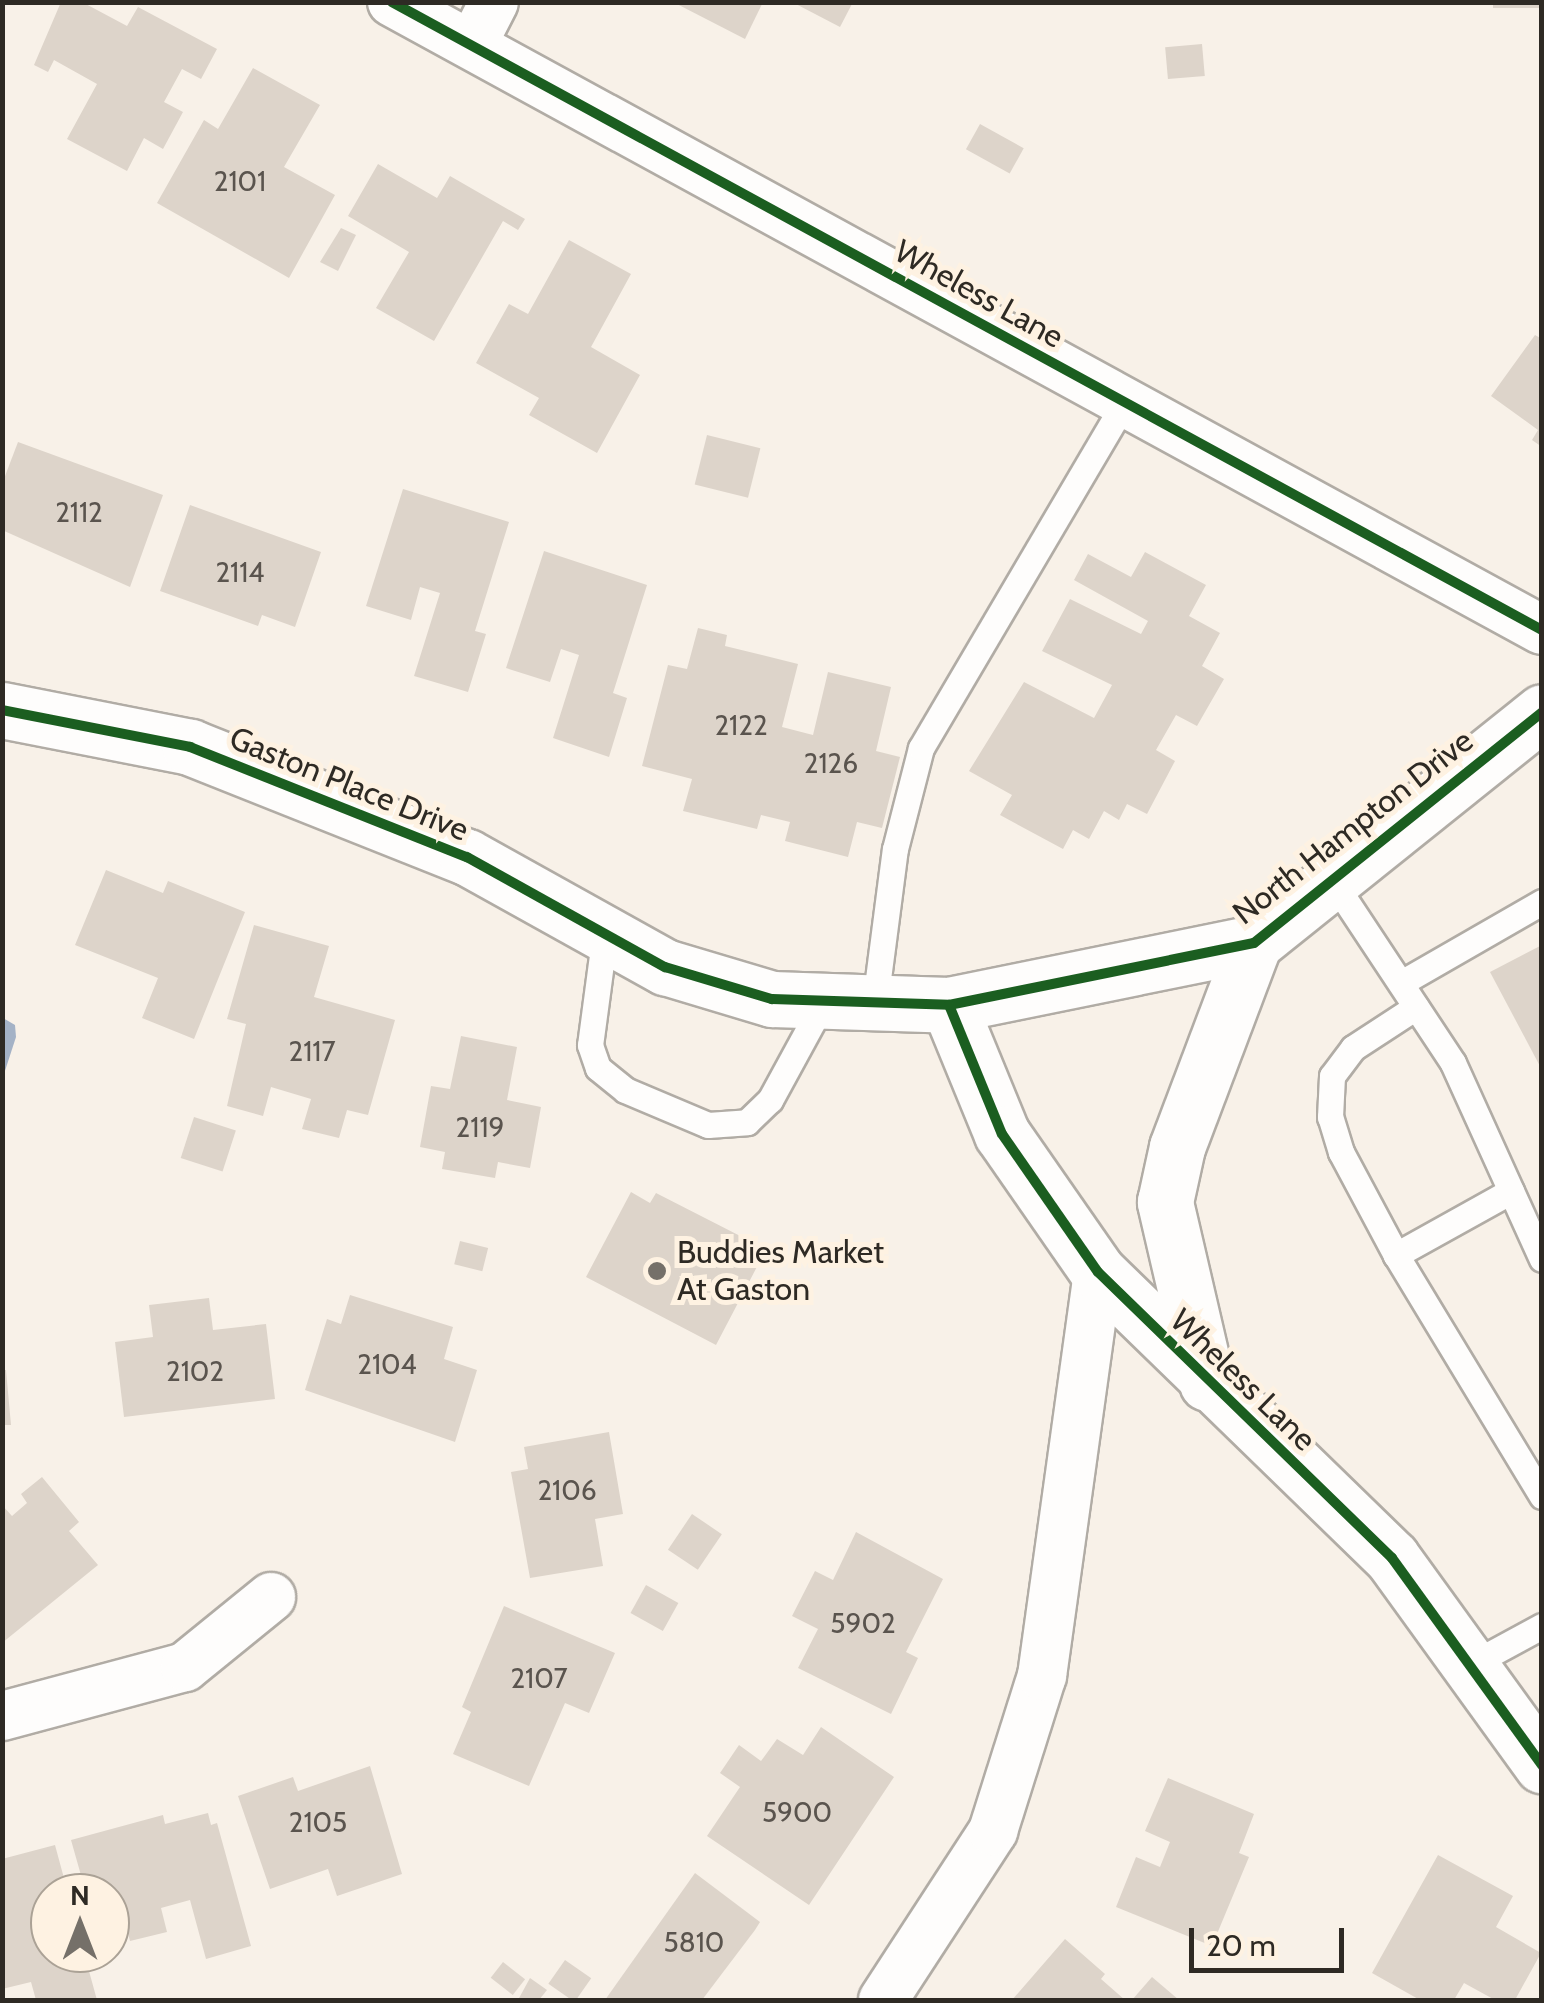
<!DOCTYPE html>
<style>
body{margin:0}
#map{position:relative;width:1544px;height:2003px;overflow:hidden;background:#f8f1e8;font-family:Cabin,sans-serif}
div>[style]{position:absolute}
.water>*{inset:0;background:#a4b2c6}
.building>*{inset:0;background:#ddd4ca;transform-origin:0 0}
.roads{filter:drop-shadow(2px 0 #b1aca5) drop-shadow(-2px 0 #b1aca5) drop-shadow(0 2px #b1aca5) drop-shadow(0 -2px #b1aca5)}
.service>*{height:25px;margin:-12.5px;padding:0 12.5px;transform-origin:12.5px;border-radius:12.5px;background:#fefdfc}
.minor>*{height:48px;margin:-24px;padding:0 24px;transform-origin:24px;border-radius:24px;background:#fefdfc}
.tertiary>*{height:55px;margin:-27.5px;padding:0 27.5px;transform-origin:27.5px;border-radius:27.5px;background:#fefdfc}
.cycleway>*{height:10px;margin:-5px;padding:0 5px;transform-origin:5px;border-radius:5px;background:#1b5e20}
.dots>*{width:28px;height:28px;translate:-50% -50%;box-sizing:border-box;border:5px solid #fef2e2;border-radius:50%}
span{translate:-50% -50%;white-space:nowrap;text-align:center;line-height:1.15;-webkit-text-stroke:10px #fef2e2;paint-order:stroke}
.number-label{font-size:28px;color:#5a544e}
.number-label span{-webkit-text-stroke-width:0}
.street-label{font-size:32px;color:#2e2a24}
.poi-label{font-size:32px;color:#2e2a24}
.left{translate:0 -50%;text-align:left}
.frame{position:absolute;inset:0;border:5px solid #2e2a24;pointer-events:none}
.north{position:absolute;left:30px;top:1873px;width:100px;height:100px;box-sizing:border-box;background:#fef2e2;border:2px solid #aba296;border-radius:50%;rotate:0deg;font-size:28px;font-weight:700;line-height:40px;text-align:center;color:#2e2a24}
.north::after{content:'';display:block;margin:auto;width:35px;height:45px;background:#757069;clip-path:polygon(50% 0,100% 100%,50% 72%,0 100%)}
.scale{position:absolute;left:1189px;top:1928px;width:155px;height:45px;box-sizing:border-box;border:5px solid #2e2a24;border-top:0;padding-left:12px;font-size:30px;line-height:35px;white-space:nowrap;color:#2e2a24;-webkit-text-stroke:8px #fef2e2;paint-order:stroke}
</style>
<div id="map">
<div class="water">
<i style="clip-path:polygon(3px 1018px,15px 1025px,16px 1037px,3px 1077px)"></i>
</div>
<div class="building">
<i style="clip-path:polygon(61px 2px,82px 2px,127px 26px,138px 7px,217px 49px,201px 79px,182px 69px,164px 102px,183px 112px,163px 149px,144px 138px,127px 171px,67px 139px,97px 84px,54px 60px,48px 72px,34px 65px)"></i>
<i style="clip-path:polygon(673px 2px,763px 2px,745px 39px)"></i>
<i style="clip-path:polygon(792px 2px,853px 2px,840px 27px)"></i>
<i style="left:1493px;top:2px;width:49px;height:6px"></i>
<i style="left:1202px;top:44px;width:32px;height:37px;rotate:85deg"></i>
<i style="clip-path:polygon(253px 68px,320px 105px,284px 167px,335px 195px,289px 278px,157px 203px,204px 120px,218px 129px)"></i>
<i style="left:980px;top:124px;width:50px;height:29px;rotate:29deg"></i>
<i style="clip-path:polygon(378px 164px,437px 198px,450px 176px,525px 219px,518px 230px,503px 221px,434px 341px,376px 308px,409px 252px,348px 216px)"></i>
<i style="clip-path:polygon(341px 228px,356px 235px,338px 271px,320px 262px)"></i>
<i style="clip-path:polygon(569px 240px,631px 274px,591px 347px,640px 375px,597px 453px,529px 415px,539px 398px,476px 363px,509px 304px,528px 314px)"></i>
<i style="clip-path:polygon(1535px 335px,1542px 339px,1542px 447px,1532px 440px,1538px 430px,1491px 396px)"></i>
<i style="left:707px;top:435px;width:55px;height:51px;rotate:14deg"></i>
<i style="clip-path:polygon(18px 442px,163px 495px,130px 587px,2px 530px,2px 484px)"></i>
<i style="clip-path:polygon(403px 489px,509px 522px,475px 631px,486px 634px,468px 692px,414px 676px,440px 593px,420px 587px,411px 620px,366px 606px)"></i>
<i style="clip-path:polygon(190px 505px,321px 552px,295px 627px,262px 615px,258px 626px,160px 591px)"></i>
<i style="clip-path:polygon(544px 551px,647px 585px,613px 693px,627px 698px,609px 757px,553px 738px,579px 655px,561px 649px,550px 682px,506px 668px)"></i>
<i style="clip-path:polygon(1145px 552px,1206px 585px,1189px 616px,1220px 633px,1202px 666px,1224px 679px,1197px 726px,1176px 715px,1156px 750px,1175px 761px,1147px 814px,1127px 804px,1119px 820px,1104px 811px,1089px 839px,1073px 830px,1063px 849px,1000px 815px,1012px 795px,969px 771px,1024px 682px,1094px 718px,1112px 685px,1042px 651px,1070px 599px,1141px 634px,1148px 621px,1074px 580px,1088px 554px,1131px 577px)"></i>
<i style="clip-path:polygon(698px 628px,727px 635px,725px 646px,798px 664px,782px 727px,813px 735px,828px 672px,891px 687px,876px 751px,900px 757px,882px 828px,857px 822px,848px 857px,785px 841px,790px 822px,761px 815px,757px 829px,683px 811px,692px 779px,642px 766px,668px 665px,687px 669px)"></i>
<i style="clip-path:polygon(106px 870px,163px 893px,168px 881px,245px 912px,194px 1039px,142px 1018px,158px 978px,75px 945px)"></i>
<i style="clip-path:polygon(254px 925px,329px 946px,314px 997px,395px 1020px,368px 1115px,347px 1110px,339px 1138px,302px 1129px,311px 1099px,271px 1087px,263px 1116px,227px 1106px,246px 1024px,227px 1019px)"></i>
<i style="clip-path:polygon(1542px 945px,1542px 1070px,1490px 972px)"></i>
<i style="clip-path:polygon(461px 1036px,517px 1047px,507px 1100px,541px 1107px,530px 1168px,498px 1162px,495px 1178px,442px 1169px,445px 1152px,420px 1147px,431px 1086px,450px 1089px)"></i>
<i style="left:194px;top:1117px;width:44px;height:43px;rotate:18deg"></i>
<i style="clip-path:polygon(631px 1192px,650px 1203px,656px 1193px,750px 1241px,745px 1252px,760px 1261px,716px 1345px,586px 1277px)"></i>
<i style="left:460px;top:1241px;width:29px;height:24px;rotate:14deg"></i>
<i style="clip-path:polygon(350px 1295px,453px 1327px,444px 1359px,477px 1370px,455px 1442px,305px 1390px,327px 1319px,341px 1324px)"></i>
<i style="clip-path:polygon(209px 1298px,213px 1330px,266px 1324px,275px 1399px,124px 1417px,115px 1342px,153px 1337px,149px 1305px)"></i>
<i style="clip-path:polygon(2px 1370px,6px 1370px,11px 1425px,2px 1425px)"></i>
<i style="clip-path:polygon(609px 1432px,623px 1514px,595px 1519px,603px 1566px,530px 1578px,511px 1472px,528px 1469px,524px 1447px)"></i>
<i style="clip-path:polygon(42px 1477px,79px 1522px,69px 1531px,98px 1565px,2px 1643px,2px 1505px,12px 1516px,27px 1503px,21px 1494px)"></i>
<i style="left:692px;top:1514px;width:36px;height:43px;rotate:34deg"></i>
<i style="clip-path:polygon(856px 1532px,943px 1579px,906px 1652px,918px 1658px,891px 1714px,798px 1668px,818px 1629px,792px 1616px,815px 1571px,833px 1580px)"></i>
<i style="left:646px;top:1585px;width:37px;height:32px;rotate:29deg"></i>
<i style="clip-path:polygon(504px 1606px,615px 1653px,589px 1713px,565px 1703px,529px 1786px,453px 1754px,471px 1712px,462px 1707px)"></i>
<i style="clip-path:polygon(821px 1727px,894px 1777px,809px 1905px,707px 1836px,740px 1787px,720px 1773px,739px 1745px,761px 1761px,777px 1739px,803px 1755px)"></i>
<i style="clip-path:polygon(370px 1766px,402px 1874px,337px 1896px,328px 1869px,270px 1889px,238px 1796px,293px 1777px,298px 1791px)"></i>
<i style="clip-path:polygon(1168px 1778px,1254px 1814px,1239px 1853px,1249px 1857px,1212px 1946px,1116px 1907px,1136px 1857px,1160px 1867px,1170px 1842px,1145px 1831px)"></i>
<i style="clip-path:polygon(208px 1813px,211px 1825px,217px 1823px,251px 1946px,206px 1959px,190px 1900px,161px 1908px,167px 1932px,130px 1941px,124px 1917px,110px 1921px,110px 1893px,86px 1893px,71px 1840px,163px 1815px,165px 1824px)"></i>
<i style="clip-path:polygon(55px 1845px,68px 1893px,50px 1893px,50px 1953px,84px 1953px,97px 2000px,36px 2000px,31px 1982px,2px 1989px,2px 1859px)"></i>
<i style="clip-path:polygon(1438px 1855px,1513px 1896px,1496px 1927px,1541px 1953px,1515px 2000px,1495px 2000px,1464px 1983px,1454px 2000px,1420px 2000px,1372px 1973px)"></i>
<i style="clip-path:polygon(695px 1873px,760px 1922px,755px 1930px,702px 2000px,605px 2000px)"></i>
<i style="clip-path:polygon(1065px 1939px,1105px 1974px,1101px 1979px,1125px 2000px,1012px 2000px)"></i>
<i style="left:565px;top:1960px;width:32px;height:29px;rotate:35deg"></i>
<i style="left:503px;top:1962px;width:28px;height:20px;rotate:38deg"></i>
<i style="clip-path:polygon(1152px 1977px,1179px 2000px,1132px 2000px)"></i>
<i style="clip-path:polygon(530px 1978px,547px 1990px,539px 2000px,518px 2000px)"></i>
</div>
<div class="roads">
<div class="service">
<i style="left:1332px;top:880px;width:219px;rotate:56.5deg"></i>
<i style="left:1453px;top:1063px;width:215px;rotate:65.6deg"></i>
<i style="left:605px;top:933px;width:113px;rotate:97.6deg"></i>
<i style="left:590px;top:1045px;width:24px;rotate:71deg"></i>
<i style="left:598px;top:1068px;width:35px;rotate:39deg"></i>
<i style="left:625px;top:1090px;width:90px;rotate:22.9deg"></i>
<i style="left:708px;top:1125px;width:39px;rotate:-4deg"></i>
<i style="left:747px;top:1122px;width:32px;rotate:-44deg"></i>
<i style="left:770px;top:1100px;width:113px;rotate:-61.4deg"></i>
<i style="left:1401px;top:983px;width:163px;rotate:-29.9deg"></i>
<i style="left:875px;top:1002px;width:154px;rotate:-82.6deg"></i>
<i style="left:895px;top:849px;width:104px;rotate:-75.6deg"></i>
<i style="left:921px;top:748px;width:402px;rotate:-59.5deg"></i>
<i style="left:1511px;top:1191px;width:132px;rotate:150.9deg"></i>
<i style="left:1396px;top:1255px;width:282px;rotate:58.8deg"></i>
<i style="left:1396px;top:1255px;width:117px;rotate:-118.1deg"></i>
<i style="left:1341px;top:1152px;width:37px;rotate:-107deg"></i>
<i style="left:1330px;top:1117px;width:41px;rotate:-87.2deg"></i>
<i style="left:1332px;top:1076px;width:35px;rotate:-53deg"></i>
<i style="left:1353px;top:1048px;width:75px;rotate:-33.1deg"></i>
<i style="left:1468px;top:1666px;width:84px;rotate:-28.4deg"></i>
</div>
<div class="minor">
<i style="left:392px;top:2px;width:1310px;rotate:28.64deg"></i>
<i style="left:472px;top:45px;width:48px;rotate:-62.9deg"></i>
<i style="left:2px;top:1716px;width:189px;rotate:-15deg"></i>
<i style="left:185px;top:1667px;width:111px;rotate:-39.1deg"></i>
<i style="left:883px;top:2000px;width:202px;rotate:-56.9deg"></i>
<i style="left:993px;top:1831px;width:163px;rotate:-72.5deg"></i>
<i style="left:1042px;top:1676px;width:408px;rotate:-82.1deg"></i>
</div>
<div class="tertiary">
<i style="left:2px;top:710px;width:192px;rotate:11.1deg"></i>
<i style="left:190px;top:747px;width:298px;rotate:21.7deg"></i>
<i style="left:467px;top:857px;width:227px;rotate:29.1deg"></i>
<i style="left:665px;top:967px;width:112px;rotate:16.7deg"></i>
<i style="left:772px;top:999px;width:177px;rotate:1.9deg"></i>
<i style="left:949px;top:1005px;width:311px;rotate:-11.5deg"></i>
<i style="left:1254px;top:943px;width:369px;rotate:-38.7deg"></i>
<i style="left:949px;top:1005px;width:139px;rotate:67.7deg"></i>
<i style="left:1002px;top:1134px;width:168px;rotate:55.2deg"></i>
<i style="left:1098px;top:1272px;width:410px;rotate:44.2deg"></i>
<i style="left:1392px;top:1558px;width:256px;rotate:54.1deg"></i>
<i style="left:1207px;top:1383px;width:186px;rotate:-103.1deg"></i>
<i style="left:1165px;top:1202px;width:56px;rotate:-77.7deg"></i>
<i style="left:1177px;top:1147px;width:218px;rotate:-69.3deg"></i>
</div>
</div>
<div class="cycleway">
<i style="left:392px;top:2px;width:1310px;rotate:28.64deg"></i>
<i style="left:2px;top:710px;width:192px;rotate:11.1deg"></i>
<i style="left:190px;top:747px;width:298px;rotate:21.7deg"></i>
<i style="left:467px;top:857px;width:227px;rotate:29.1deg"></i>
<i style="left:665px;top:967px;width:112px;rotate:16.7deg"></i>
<i style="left:772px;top:999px;width:177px;rotate:1.9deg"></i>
<i style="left:949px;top:1005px;width:311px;rotate:-11.5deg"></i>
<i style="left:1254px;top:943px;width:369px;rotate:-38.7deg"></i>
<i style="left:949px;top:1005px;width:139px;rotate:67.7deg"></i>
<i style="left:1002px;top:1134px;width:168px;rotate:55.2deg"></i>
<i style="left:1098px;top:1272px;width:410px;rotate:44.2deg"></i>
<i style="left:1392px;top:1558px;width:256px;rotate:54.1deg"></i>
</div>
<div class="dots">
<i style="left:657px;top:1271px;background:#757069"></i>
</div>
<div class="number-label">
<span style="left:240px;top:181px">2101</span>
<span style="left:79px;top:512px">2112</span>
<span style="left:240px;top:572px">2114</span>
<span style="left:741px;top:725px">2122</span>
<span style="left:831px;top:763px">2126</span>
<span style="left:312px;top:1051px">2117</span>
<span style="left:480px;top:1127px">2119</span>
<span style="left:387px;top:1364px">2104</span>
<span style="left:195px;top:1371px">2102</span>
<span style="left:567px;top:1490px">2106</span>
<span style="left:863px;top:1623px">5902</span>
<span style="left:539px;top:1678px">2107</span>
<span style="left:797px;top:1812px">5900</span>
<span style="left:318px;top:1822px">2105</span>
<span style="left:694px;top:1942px">5810</span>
</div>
<div class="street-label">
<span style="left:979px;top:294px;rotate:29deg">Wheless Lane</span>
<span style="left:349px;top:784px;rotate:22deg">Gaston Place Drive</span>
<span style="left:1353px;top:827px;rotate:-38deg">North Hampton Drive</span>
<span style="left:1243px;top:1380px;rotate:44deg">Wheless Lane</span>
</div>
<div class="poi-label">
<span class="left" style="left:677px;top:1271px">Buddies Market<br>At Gaston</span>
</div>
<div class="frame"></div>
<div class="north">N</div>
<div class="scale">20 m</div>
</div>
